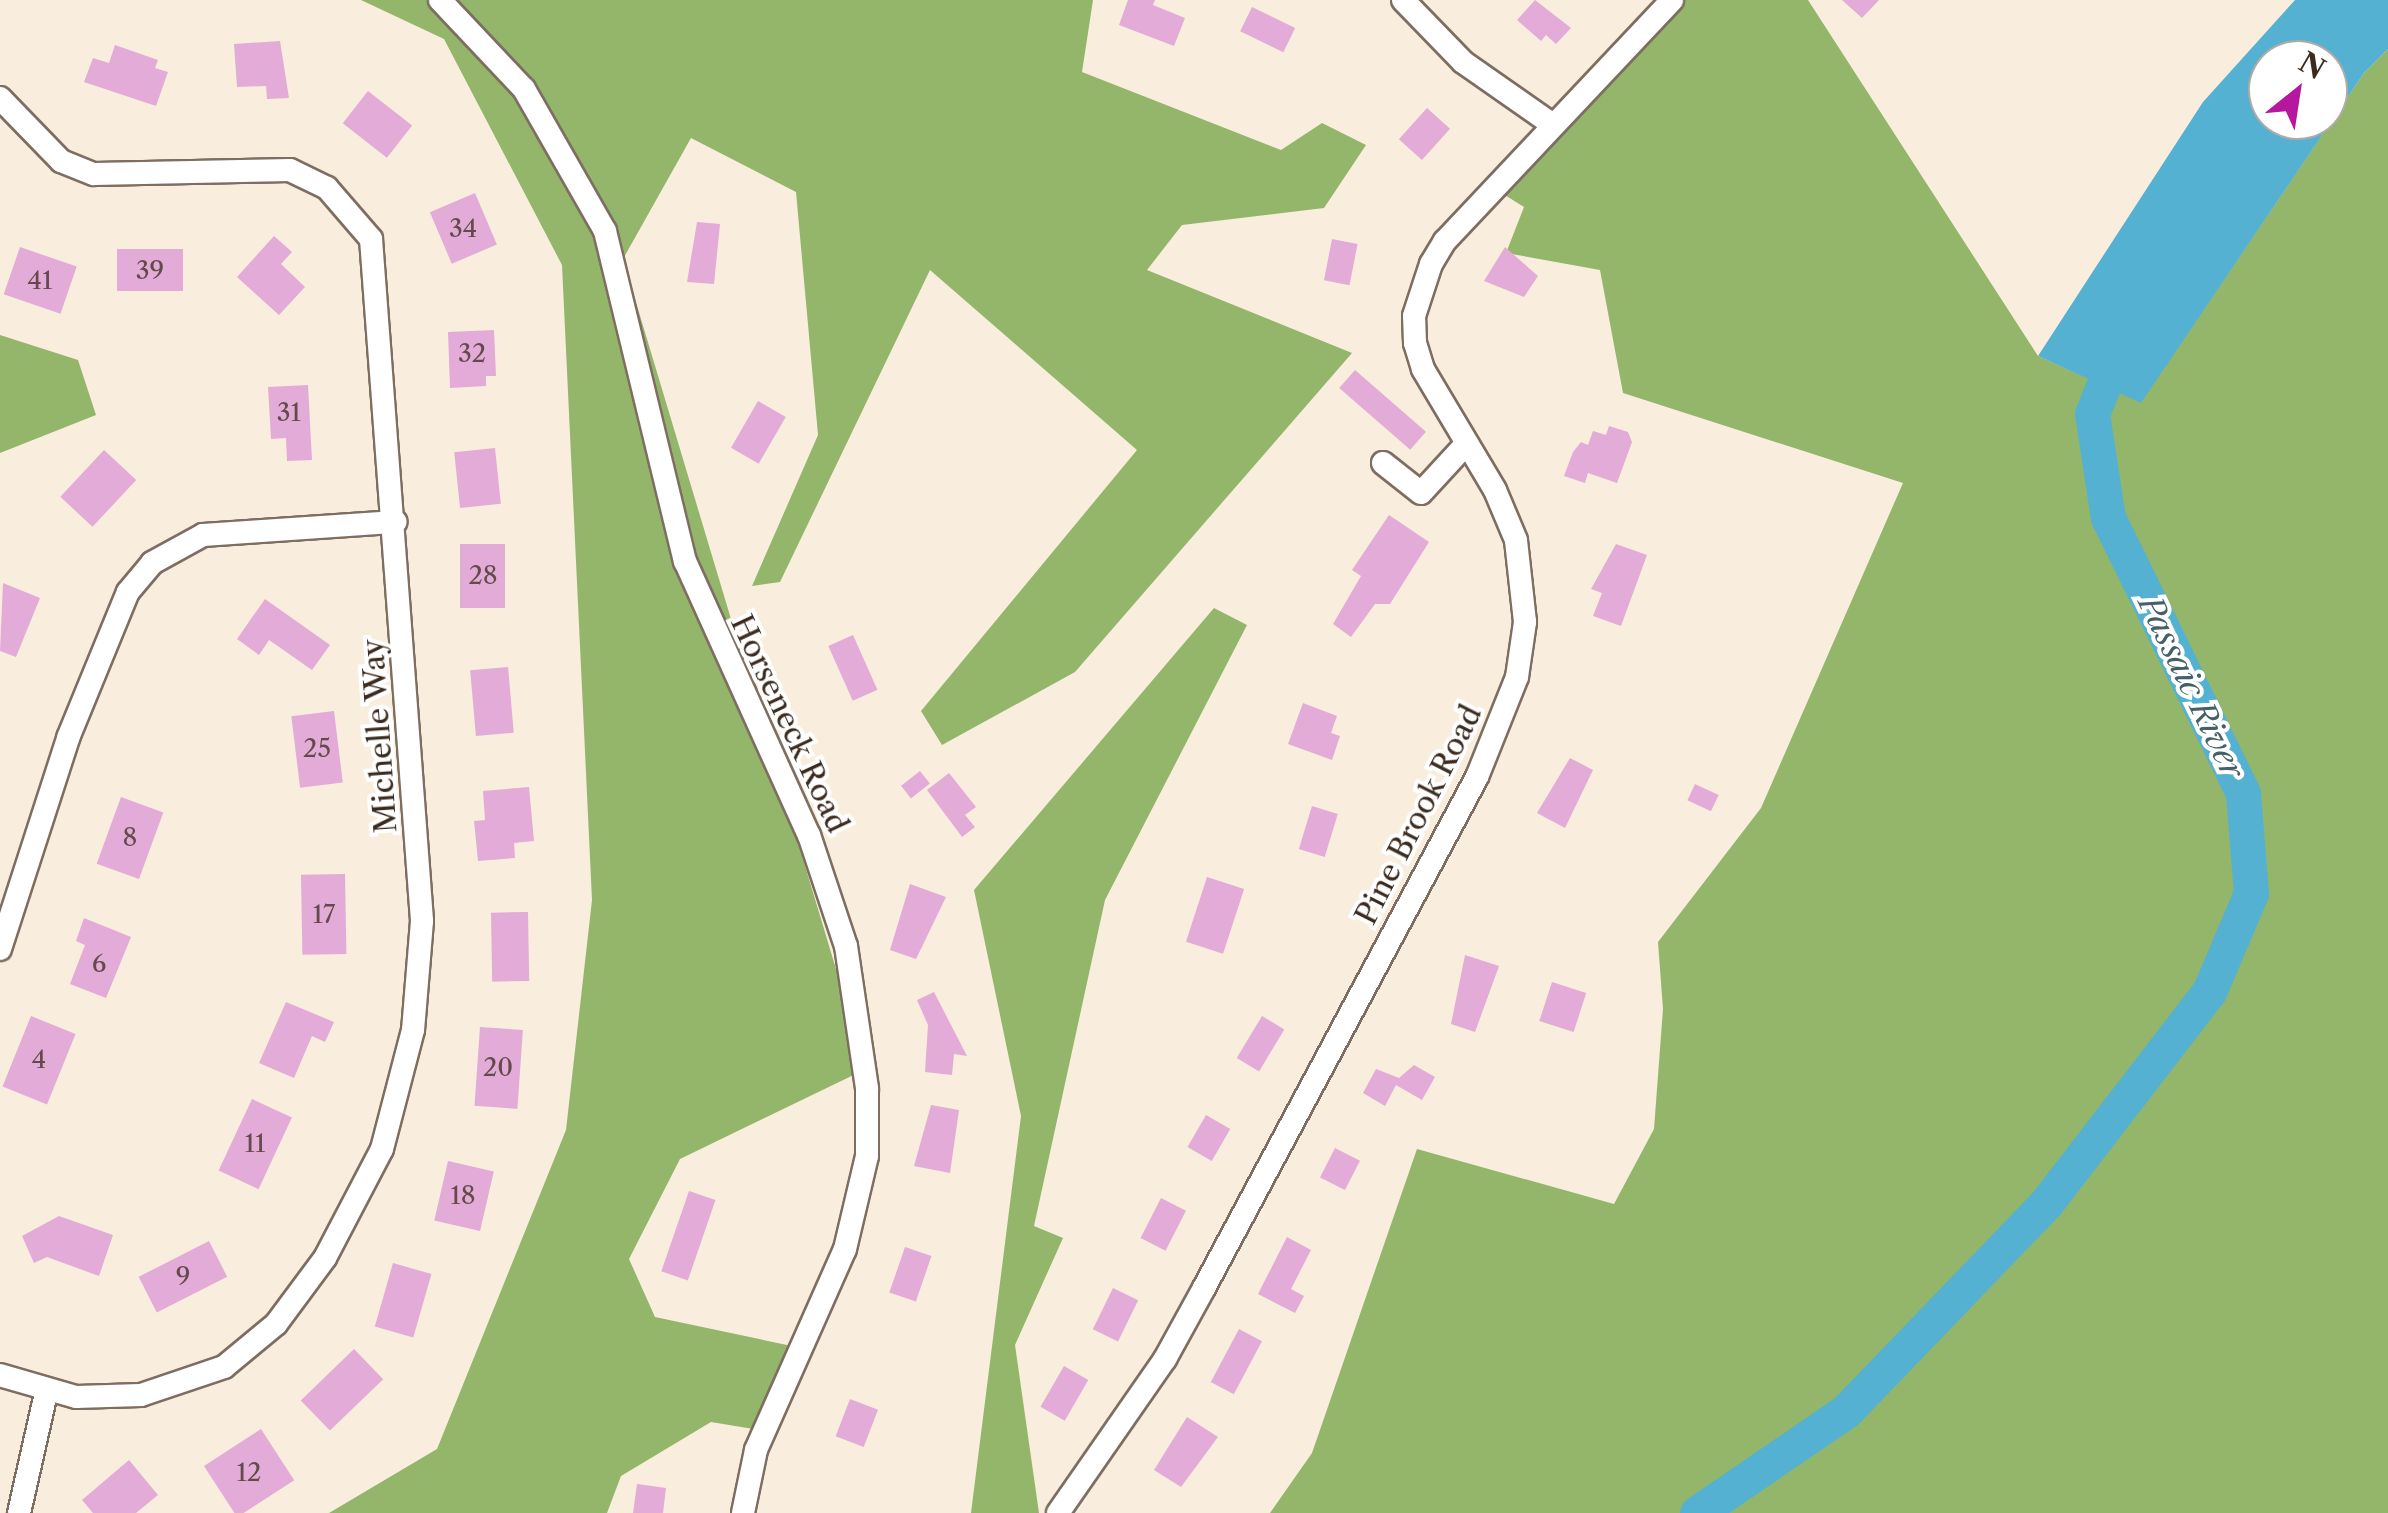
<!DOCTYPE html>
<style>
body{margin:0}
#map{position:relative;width:2388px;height:1513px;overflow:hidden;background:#f9eddd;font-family:"Libre Caslon Text",serif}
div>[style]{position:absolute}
.forest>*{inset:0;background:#93b66a}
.water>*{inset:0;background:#54b1d2}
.river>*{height:35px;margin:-17.5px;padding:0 17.5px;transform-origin:17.5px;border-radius:17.5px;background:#54b1d2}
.building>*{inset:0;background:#e3abd7;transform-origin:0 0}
.roads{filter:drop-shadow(2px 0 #7e6e61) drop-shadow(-2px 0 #7e6e61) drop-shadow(0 2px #7e6e61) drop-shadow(0 -2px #7e6e61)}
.minor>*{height:22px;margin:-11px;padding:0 11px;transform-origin:11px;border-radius:11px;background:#fff}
span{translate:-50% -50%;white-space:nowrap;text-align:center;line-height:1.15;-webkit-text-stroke:8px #fff;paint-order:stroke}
.number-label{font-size:25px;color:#654a4c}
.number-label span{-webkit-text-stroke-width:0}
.street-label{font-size:30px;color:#3b2a1e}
.water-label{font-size:32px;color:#456066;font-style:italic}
.north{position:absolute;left:2248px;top:40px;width:100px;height:100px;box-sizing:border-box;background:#fff;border:2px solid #b1aaa5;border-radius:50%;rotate:30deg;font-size:28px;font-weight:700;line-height:40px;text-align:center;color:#3b2a1e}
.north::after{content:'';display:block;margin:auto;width:35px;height:45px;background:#b5179e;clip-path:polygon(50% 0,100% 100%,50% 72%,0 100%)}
</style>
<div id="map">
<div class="forest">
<i style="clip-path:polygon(361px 0,1093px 0,1082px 72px,1281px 150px,1322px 123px,1366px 145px,1324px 208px,1182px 225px,1147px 270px,1352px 353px,1075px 672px,942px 745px,921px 711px,1137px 450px,930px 270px,780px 582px,752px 586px,818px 435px,796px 192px,691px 138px,623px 259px,866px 1069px,680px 1159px,629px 1259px,655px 1317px,806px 1349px,765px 1431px,711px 1422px,621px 1476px,607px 1513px,329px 1513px,437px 1449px,566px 1130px,592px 900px,562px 265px,444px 39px)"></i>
<i style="clip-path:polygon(1678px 0,1808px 0,2038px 356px,2141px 402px,2364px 73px,2388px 49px,2388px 1513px,1270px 1513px,1312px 1453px,1417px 1149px,1614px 1204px,1654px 1129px,1663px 1009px,1658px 942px,1761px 808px,1903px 483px,1623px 393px,1600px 270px,1506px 253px,1524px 207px,1495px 189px)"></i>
<i style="clip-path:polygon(0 335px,78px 360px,96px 415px,0 453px)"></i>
<i style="clip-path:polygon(1214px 608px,1247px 625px,1105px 900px,1034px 1226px,1063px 1238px,1015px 1345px,1039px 1513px,971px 1513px,1021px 1116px,974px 890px)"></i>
</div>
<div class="water">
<i style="clip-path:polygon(evenodd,2295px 0,2388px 0,2388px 49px,2364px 73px,2141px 403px,2038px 356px,2203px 102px,2295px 0,2268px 60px,2328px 60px,2328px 120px,2268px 120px,2268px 60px)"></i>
</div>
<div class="river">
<i style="left:1697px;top:1513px;width:181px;rotate:-34.4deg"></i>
<i style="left:1846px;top:1411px;width:290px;rotate:-46.1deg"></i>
<i style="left:2047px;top:1202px;width:265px;rotate:-52.4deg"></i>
<i style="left:2209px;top:992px;width:108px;rotate:-67deg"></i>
<i style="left:2251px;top:893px;width:100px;rotate:-94.6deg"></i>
<i style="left:2243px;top:793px;width:306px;rotate:-116.1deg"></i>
<i style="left:2108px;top:518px;width:105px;rotate:-98.7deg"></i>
<i style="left:2092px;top:414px;width:79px;rotate:-68.3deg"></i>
</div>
<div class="building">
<i style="clip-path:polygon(1128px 0,1155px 0,1153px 5px,1185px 18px,1174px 46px,1119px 25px)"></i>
<i style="clip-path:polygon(1535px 0,1571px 28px,1556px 44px,1546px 35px,1541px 41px,1517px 20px)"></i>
<i style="clip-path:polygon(1842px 0,1879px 0,1862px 18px)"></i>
<i style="left:1252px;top:7px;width:48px;height:27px;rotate:26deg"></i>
<i style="clip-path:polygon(280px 41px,289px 98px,267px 99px,266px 86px,237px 87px,234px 44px)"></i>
<i style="clip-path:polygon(115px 45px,158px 60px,155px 68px,168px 72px,156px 106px,84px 82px,93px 58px,109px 63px)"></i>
<i style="left:368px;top:91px;width:56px;height:41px;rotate:38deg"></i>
<i style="left:1427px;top:108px;width:31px;height:42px;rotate:42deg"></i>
<i style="left:475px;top:193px;width:56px;height:49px;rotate:67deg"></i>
<i style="clip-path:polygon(697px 222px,720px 224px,714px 284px,687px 282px)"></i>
<i style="clip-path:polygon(274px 236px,292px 252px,281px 264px,305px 287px,279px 315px,237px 277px)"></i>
<i style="left:1332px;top:239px;width:26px;height:42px;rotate:11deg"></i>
<i style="left:20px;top:247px;width:60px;height:50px;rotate:19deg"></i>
<i style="clip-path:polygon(1505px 247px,1538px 276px,1524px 297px,1484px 281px)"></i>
<i style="left:183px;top:249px;width:42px;height:66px;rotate:90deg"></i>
<i style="clip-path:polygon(494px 330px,496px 376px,486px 376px,486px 386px,450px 388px,448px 332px)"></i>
<i style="left:1355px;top:370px;width:94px;height:24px;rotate:41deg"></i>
<i style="clip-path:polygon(308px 385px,312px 460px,287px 461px,286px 438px,271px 439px,268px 387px)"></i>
<i style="left:758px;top:401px;width:32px;height:54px;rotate:30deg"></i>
<i style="clip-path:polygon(1609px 426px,1628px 432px,1632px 442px,1617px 483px,1588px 473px,1585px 483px,1564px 476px,1573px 452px,1581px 442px,1588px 445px,1593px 431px,1606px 435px)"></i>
<i style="left:495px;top:448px;width:56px;height:41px;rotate:84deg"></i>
<i style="left:104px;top:450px;width:44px;height:64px;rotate:43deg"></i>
<i style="clip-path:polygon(1389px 515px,1429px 542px,1390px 604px,1375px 604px,1351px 637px,1333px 624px,1361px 576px,1352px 570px)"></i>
<i style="left:460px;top:544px;width:45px;height:64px"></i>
<i style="clip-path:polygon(1616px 544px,1647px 555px,1621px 626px,1593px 616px,1602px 593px,1591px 589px)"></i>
<i style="clip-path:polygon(3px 583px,40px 598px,16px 657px,0 651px)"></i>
<i style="clip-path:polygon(265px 599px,330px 645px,312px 670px,269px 640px,259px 655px,237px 639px)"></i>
<i style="left:853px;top:635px;width:60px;height:27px;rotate:66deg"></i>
<i style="left:508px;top:667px;width:66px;height:38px;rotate:85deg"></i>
<i style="clip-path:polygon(1303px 703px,1337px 716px,1331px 733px,1340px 736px,1332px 760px,1288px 744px)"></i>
<i style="left:334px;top:711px;width:72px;height:43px;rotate:83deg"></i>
<i style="clip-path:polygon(1570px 758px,1593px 770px,1565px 828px,1537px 813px)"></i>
<i style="left:920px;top:771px;width:16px;height:24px;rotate:52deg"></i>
<i style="clip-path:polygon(949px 773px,976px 807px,965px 815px,975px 827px,962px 837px,927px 790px)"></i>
<i style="left:1695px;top:784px;width:26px;height:18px;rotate:25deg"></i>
<i style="clip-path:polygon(529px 787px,534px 841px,514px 843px,515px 858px,478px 861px,474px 821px,485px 820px,483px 791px)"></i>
<i style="left:121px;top:797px;width:45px;height:71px;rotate:20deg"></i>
<i style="left:1312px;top:806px;width:27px;height:45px;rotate:17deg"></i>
<i style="left:345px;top:874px;width:80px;height:44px;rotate:89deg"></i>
<i style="left:1207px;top:877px;width:39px;height:68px;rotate:18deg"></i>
<i style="clip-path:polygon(910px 884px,946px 897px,916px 959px,890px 950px)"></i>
<i style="left:528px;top:912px;width:69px;height:37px;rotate:89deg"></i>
<i style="clip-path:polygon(84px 918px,131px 937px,106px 998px,70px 984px,85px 945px,76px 941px)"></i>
<i style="clip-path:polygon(1465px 955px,1499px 966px,1475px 1032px,1451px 1024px)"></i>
<i style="left:1552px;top:982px;width:36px;height:41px;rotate:18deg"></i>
<i style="clip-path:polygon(934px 992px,967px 1056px,954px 1054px,952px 1075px,925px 1072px,928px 1025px,917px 1000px)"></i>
<i style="clip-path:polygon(286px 1002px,334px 1022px,325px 1042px,312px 1036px,294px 1078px,259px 1063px)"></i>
<i style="left:31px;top:1016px;width:48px;height:76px;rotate:22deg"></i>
<i style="left:1262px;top:1016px;width:26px;height:49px;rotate:31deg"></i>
<i style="left:480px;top:1027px;width:43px;height:79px;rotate:4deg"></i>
<i style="clip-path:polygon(1414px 1065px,1435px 1077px,1422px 1100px,1396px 1085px,1385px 1106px,1363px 1093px,1376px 1069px,1399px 1078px)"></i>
<i style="left:252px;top:1099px;width:44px;height:79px;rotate:25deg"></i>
<i style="clip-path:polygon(931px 1105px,959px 1110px,950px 1173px,914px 1166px)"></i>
<i style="left:1206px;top:1115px;width:28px;height:37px;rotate:30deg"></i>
<i style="left:1335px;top:1148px;width:28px;height:33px;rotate:27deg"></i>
<i style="left:448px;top:1161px;width:47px;height:61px;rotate:13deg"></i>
<i style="left:689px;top:1191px;width:28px;height:85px;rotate:19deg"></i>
<i style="left:1161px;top:1198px;width:28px;height:45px;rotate:27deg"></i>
<i style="clip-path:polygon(59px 1216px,113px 1235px,99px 1276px,47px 1257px,34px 1263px,22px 1236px)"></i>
<i style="clip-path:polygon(1287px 1237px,1311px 1250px,1291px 1289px,1304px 1296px,1295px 1313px,1258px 1294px)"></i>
<i style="left:209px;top:1241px;width:40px;height:79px;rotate:63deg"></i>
<i style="left:905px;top:1247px;width:28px;height:48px;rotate:19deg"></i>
<i style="left:393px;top:1263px;width:40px;height:66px;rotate:16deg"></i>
<i style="left:1113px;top:1288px;width:28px;height:46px;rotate:26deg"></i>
<i style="left:1239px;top:1329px;width:26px;height:60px;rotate:28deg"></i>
<i style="left:354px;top:1349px;width:42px;height:74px;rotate:46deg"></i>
<i style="left:1064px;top:1366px;width:28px;height:47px;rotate:30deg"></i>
<i style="left:850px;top:1399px;width:30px;height:40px;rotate:21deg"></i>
<i style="clip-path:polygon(1187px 1417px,1218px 1437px,1181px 1487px,1154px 1470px)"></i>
<i style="left:261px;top:1429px;width:61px;height:68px;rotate:57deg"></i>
<i style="clip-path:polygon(129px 1460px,158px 1495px,136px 1513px,93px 1513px,82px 1500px)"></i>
<i style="clip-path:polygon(637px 1484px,666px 1488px,663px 1513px,633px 1513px)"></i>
</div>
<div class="roads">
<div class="minor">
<i style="left:440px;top:0;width:122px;rotate:46.7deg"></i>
<i style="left:524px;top:89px;width:163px;rotate:60.3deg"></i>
<i style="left:605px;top:231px;width:340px;rotate:76.4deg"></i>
<i style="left:685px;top:561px;width:301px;rotate:65.7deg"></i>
<i style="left:809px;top:835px;width:117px;rotate:71.6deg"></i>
<i style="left:846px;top:946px;width:145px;rotate:81.6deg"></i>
<i style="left:867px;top:1089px;width:67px;rotate:90deg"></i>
<i style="left:867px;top:1156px;width:96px;rotate:103.3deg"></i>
<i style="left:845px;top:1249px;width:220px;rotate:113.9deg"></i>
<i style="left:756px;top:1450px;width:64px;rotate:101.7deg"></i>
<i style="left:1403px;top:0;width:86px;rotate:45.9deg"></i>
<i style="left:1463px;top:62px;width:110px;rotate:35deg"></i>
<i style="left:0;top:98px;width:88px;rotate:45.9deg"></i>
<i style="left:61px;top:161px;width:35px;rotate:22deg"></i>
<i style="left:94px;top:174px;width:196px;rotate:-1.2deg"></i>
<i style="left:290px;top:170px;width:41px;rotate:25.9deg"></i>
<i style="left:327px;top:188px;width:67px;rotate:49.2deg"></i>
<i style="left:371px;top:239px;width:684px;rotate:85.72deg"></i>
<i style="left:422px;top:921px;width:109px;rotate:94.7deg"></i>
<i style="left:413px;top:1030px;width:123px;rotate:104.6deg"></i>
<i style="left:382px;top:1149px;width:123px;rotate:117.6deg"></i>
<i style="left:325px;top:1258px;width:82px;rotate:126.6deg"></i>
<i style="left:276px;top:1324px;width:67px;rotate:140.4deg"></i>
<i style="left:224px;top:1367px;width:88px;rotate:161.4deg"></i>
<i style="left:141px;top:1395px;width:65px;rotate:178.2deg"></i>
<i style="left:76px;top:1397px;width:79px;rotate:-163.9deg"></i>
<i style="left:1383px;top:463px;width:48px;rotate:38.3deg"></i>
<i style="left:1421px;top:493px;width:67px;rotate:-47.4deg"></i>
<i style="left:0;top:949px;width:222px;rotate:-72.1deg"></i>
<i style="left:68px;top:738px;width:158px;rotate:-67.7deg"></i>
<i style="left:128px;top:592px;width:38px;rotate:-50deg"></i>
<i style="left:152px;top:563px;width:58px;rotate:-28.8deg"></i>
<i style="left:203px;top:535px;width:193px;rotate:-3.9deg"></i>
<i style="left:19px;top:1513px;width:127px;rotate:-77.3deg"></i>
<i style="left:1058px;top:1513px;width:188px;rotate:-55.2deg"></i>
<i style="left:1165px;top:1359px;width:81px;rotate:-61.2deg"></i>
<i style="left:1204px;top:1288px;width:579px;rotate:-61.89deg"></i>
<i style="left:1477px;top:777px;width:108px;rotate:-68.2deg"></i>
<i style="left:1517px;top:677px;width:56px;rotate:-81.7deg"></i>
<i style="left:1525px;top:622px;width:82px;rotate:-96.3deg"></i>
<i style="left:1516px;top:540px;width:54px;rotate:-112.8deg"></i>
<i style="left:1495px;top:490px;width:141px;rotate:-120.8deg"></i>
<i style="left:1423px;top:369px;width:27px;rotate:-107deg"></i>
<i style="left:1415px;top:343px;width:27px;rotate:-92deg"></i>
<i style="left:1414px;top:316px;width:55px;rotate:-71.9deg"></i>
<i style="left:1431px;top:264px;width:27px;rotate:-59deg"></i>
<i style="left:1445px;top:241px;width:331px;rotate:-46.7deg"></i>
</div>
</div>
<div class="number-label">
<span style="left:463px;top:229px">34</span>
<span style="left:150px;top:271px">39</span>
<span style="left:40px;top:281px">41</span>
<span style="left:472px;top:354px">32</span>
<span style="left:289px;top:413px">31</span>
<span style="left:483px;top:576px">28</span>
<span style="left:317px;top:749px">25</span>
<span style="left:130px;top:838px">8</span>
<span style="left:324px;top:915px">17</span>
<span style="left:99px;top:964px">6</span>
<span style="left:39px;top:1060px">4</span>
<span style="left:498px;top:1068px">20</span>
<span style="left:255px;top:1144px">11</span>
<span style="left:463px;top:1196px">18</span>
<span style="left:183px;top:1277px">9</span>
<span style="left:249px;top:1473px">12</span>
</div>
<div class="street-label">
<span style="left:789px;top:724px;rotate:65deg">Horseneck Road</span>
<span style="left:380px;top:736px;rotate:-94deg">Michelle Way</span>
<span style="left:1419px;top:815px;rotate:-63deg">Pine Brook Road</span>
</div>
<div class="water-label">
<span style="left:2191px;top:687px;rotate:64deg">Passaic River</span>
</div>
<div class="north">N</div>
</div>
